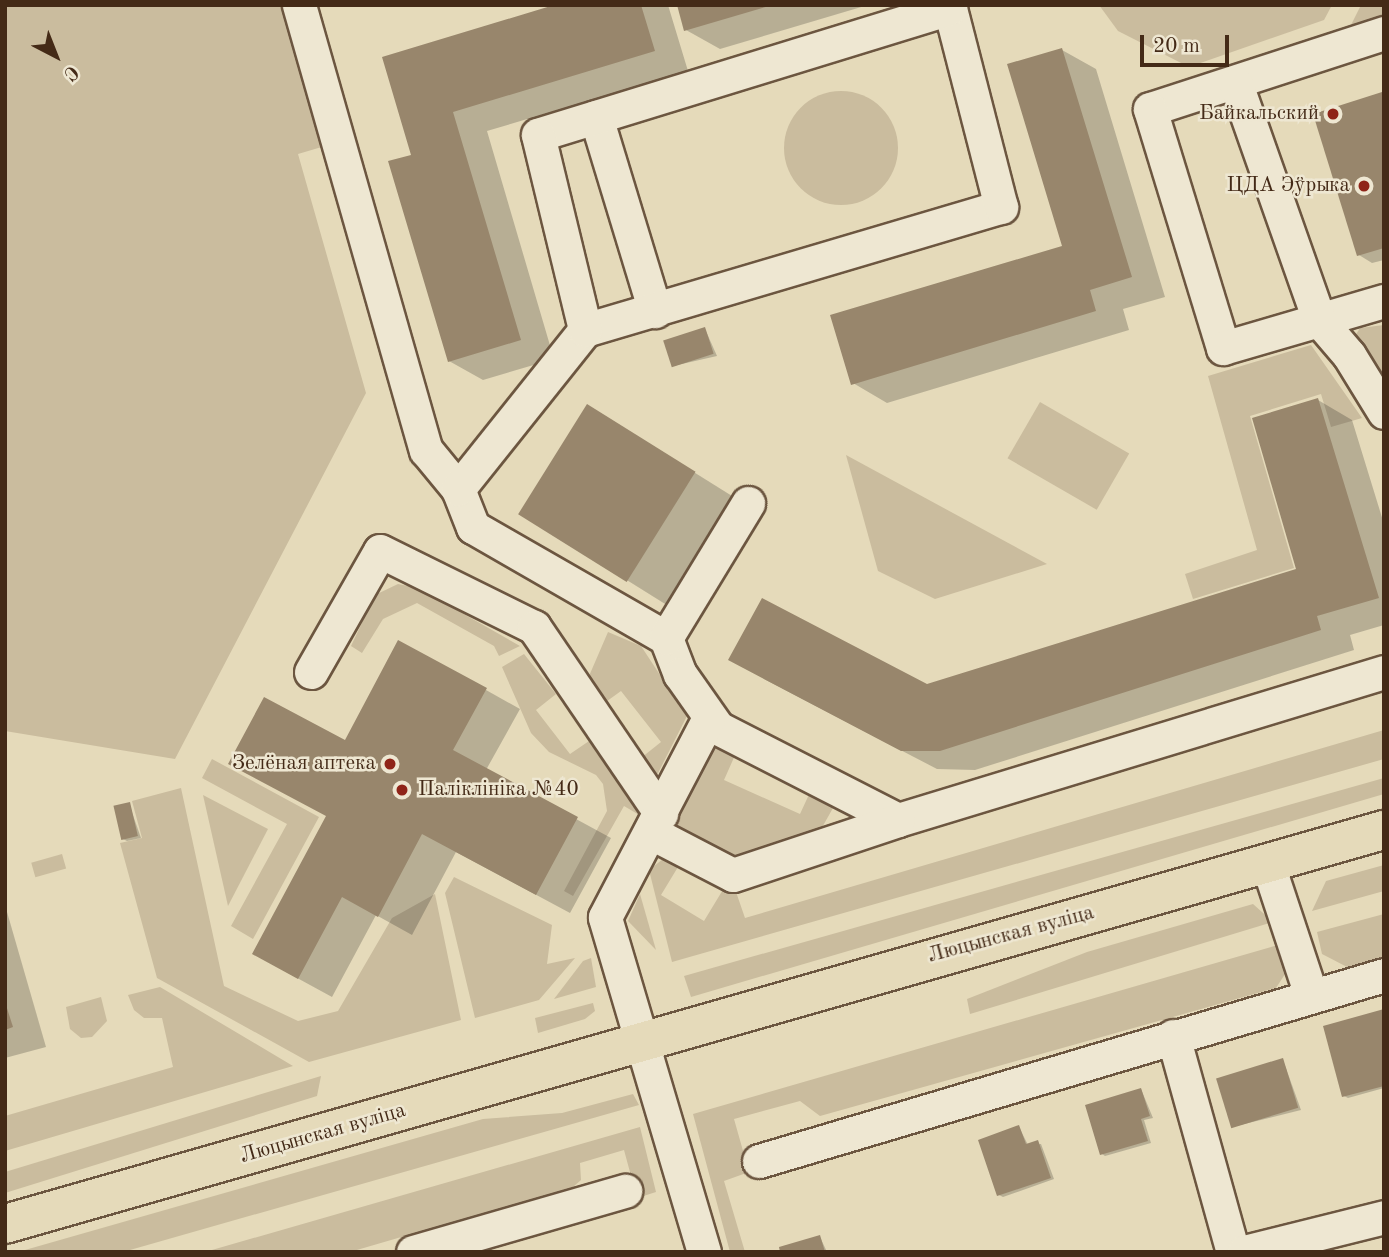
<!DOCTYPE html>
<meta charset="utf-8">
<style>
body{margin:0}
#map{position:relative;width:1389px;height:1257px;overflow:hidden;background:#e5daba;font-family:"Old Standard TT",serif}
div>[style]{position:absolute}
.green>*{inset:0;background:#cabc9e;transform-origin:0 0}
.round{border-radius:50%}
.shadow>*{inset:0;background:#0003;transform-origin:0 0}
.building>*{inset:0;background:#98866c;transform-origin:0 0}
.roads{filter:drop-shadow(2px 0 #6c5640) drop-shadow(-2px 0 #6c5640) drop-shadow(0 2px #6c5640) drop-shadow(0 -2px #6c5640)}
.minor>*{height:33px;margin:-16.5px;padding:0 16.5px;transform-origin:16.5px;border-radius:16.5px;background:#eee7d2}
.major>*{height:38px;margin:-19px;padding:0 19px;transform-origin:19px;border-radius:19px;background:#e5daba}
.dots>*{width:19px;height:19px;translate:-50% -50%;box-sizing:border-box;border:4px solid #eee7d2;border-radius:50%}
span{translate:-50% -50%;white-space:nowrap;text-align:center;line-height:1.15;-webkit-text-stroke:5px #eee7d2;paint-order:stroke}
.poi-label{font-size:21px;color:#442a17}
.right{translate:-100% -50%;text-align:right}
.left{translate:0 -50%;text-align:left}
.street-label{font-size:21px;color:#442a17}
.frame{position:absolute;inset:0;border:7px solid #442a17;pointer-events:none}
.north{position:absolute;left:21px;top:21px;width:70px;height:70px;-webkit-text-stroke:5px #eee7d2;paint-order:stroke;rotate:138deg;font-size:19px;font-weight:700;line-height:28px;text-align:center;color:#442a17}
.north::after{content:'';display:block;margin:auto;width:24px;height:32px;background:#442a17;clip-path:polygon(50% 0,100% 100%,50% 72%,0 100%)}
.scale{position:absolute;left:1140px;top:35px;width:89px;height:32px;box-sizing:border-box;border:4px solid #442a17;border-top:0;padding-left:9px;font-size:21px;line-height:24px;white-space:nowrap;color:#442a17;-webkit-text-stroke:5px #eee7d2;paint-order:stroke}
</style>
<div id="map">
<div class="green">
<i style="clip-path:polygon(5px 5px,291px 5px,325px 146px,298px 154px,366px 393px,175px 759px,5px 731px)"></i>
<i style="clip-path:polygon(1099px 5px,1332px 5px,1324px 20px,1189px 67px,1118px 31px)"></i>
<i style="clip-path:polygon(1361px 5px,1384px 5px,1384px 15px,1351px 25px)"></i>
<i class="round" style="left:784px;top:91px;width:114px;height:114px"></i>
<i style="clip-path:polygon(1384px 325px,1384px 384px,1353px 339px,1360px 328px)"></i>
<i style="clip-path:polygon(1311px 345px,1362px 418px,1331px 427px,1321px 394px,1250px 416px,1294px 568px,1193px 599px,1185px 574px,1257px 550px,1208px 376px)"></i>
<i style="left:1040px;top:402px;width:103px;height:65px;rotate:30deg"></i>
<i style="clip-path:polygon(846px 455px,1047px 564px,935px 599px,878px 571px)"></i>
<i style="clip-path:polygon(398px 584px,418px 588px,520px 646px,499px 656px,494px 646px,417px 603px,383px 619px,362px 653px,351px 646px,375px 595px)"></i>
<i style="clip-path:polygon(608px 632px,641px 646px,687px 716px,656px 777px,641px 758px,661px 742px,621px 691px,603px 704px,586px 683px)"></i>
<i style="clip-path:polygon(524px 654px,556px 694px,536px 710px,570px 754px,592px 739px,641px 816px,624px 806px,573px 896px,564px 891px,607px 811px,603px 784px,596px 775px,549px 752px,531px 733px,502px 667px)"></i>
<i style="clip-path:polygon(1384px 730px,1384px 759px,672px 962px,649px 870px,663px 859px,681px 862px,661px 895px,704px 921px,724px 888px,735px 889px,745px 918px)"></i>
<i style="clip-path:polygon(726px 746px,736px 753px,724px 780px,800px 814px,812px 788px,829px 796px,833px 808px,820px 831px,722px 860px,676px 831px,674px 821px,712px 749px)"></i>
<i style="clip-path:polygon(212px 759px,319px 817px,253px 939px,231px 926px,287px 824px,202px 778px)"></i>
<i style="clip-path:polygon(1384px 778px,1384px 794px,691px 997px,684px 976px)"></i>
<i style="clip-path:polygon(181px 788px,224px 986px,298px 1021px,338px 1011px,392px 918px,435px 894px,461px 1020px,309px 1062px,157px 978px,120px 843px,142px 838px,132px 801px)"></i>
<i style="clip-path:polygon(203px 795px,268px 829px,228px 906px)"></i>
<i style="left:62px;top:854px;width:15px;height:32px;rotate:74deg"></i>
<i style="clip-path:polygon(1384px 865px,1384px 891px,1312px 911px,1326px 881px)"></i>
<i style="clip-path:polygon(454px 877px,552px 925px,547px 964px,575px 958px,539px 1000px,475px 1018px,445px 893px)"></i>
<i style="clip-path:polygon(640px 894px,656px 950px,628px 921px)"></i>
<i style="clip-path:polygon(1253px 904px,1273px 922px,970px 1014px,967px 999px,1087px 952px)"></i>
<i style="clip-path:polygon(1384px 914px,1384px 961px,1351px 969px,1322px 954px,1317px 932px)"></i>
<i style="clip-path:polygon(1285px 943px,1287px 971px,1276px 988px,820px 1116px,800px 1101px,734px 1119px,749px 1172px,724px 1181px,745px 1252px,730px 1252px,693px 1114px)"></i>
<i style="clip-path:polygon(591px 958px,596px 987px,554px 999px,583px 961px)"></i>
<i style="clip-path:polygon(160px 987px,293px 1066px,5px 1151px,5px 1116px,173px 1067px,162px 1018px,144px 1018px,134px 1010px,128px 995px)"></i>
<i style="clip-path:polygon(101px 997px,107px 1021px,92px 1037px,81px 1038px,70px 1029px,66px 1007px)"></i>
<i style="clip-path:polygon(593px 1003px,595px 1011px,585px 1019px,538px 1033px,535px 1018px)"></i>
<i style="clip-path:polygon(321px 1076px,317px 1096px,5px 1193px,5px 1172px)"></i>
<i style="clip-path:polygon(633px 1094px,639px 1105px,123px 1252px,18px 1252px,483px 1119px,562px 1113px)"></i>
<i style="clip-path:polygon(640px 1127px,656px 1192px,637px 1198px,624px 1150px,580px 1163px,581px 1180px,573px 1187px,350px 1252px,205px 1252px)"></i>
</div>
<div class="shadow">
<i style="clip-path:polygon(560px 5px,668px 5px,688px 71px,487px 131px,554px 359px,483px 380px,449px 361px,413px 156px,384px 58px)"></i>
<i style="clip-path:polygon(678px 5px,868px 5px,720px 49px,686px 30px)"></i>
<i style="clip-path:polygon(1062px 50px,1096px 69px,1165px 297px,1123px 309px,1129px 330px,887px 403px,853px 383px,1065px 247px)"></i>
<i style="clip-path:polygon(1382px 94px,1384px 260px,1372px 263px,1359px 255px)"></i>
<i style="clip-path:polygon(705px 329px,717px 356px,673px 366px)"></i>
<i style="clip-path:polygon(1318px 400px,1352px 420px,1384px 524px,1384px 625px,1350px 635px,1354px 650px,975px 770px,937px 769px,764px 679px,927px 686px,1298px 571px)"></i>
<i style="left:588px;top:406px;width:176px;height:127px;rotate:32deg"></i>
<i style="clip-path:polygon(486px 690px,520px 709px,486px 770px,611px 838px,570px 913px,456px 852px,412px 935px,376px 915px,332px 997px,288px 973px,346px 743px)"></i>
<i style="clip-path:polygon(129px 804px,141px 838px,127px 841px,123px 839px)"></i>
<i style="clip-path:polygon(5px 905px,46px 1047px,5px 1058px)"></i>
<i style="clip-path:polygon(1384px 1011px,1384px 1088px,1348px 1098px,1344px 1096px)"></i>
<i style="clip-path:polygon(1283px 1060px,1301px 1110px,1232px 1127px)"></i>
<i style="clip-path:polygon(1141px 1089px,1153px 1118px,1144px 1120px,1151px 1143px,1105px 1156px,1102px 1154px)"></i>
<i style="clip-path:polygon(1019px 1127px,1028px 1145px,1041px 1144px,1054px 1179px,1003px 1197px,999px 1195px)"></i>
<i style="clip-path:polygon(820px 1237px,827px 1252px,782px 1252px)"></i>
</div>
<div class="building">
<i style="clip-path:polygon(554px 5px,641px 5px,655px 51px,453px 112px,521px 340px,448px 362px,388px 161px,411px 155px,382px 57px)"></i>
<i style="clip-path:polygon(677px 5px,769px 5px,769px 6px,684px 31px)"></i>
<i style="clip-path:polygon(1062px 48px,1132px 277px,1090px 290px,1096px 311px,851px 385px,830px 315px,1062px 246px,1007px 64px)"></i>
<i style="clip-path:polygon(1382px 92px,1384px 248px,1357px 256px,1313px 114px)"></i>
<i style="left:705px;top:327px;width:28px;height:44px;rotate:72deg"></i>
<i style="clip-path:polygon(1318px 398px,1379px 598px,1317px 616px,1321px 630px,940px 751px,901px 751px,728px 660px,762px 598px,927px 684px,1296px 569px,1252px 418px)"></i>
<i style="left:587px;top:404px;width:128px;height:130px;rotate:32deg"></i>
<i style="clip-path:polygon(398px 640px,487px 688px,453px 750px,578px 817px,536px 895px,422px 834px,378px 917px,342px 897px,298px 979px,252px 954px,326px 816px,228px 764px,264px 697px,345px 740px)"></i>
<i style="left:130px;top:802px;width:35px;height:17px;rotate:77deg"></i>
<i style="clip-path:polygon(5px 1002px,13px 1027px,5px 1030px)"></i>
<i style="clip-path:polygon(1384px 1009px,1384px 1086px,1342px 1097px,1323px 1026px)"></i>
<i style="left:1283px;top:1058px;width:52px;height:70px;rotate:73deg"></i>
<i style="clip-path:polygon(1141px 1088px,1150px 1116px,1141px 1119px,1148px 1141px,1100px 1155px,1085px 1105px)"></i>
<i style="clip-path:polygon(1019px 1125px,1026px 1144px,1038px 1140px,1051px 1178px,997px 1196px,978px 1140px)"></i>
<i style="clip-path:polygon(820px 1235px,825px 1252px,780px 1252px,779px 1247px)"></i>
</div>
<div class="roads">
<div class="minor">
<i style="left:299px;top:5px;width:463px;rotate:74.1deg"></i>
<i style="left:426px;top:450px;width:50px;rotate:50.6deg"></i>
<i style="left:458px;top:489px;width:41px;rotate:68.5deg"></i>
<i style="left:473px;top:527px;width:223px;rotate:29.9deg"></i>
<i style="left:666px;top:638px;width:39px;rotate:69deg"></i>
<i style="left:680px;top:674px;width:66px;rotate:54.9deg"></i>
<i style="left:718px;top:728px;width:202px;rotate:27.1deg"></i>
<i style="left:898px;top:820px;width:508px;rotate:-16.94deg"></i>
<i style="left:1384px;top:33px;width:246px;rotate:162deg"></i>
<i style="left:1150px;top:109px;width:250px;rotate:73deg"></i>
<i style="left:1223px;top:348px;width:168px;rotate:-16.3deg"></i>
<i style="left:1236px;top:84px;width:250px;rotate:70.6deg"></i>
<i style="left:1319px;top:320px;width:46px;rotate:49.4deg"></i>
<i style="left:1349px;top:355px;width:67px;rotate:58.4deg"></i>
<i style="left:596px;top:117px;width:203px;rotate:73.1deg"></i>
<i style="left:458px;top:489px;width:203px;rotate:-51.4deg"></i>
<i style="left:585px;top:330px;width:434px;rotate:-16.5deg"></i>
<i style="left:1001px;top:207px;width:205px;rotate:-104.4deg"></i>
<i style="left:950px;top:8px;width:431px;rotate:162.9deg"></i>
<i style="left:538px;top:135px;width:201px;rotate:76.4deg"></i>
<i style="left:666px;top:638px;width:158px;rotate:-58.7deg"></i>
<i style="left:311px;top:672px;width:139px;rotate:-60.3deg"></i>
<i style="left:380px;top:551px;width:172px;rotate:26.3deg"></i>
<i style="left:534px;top:627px;width:226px;rotate:55.8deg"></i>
<i style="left:650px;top:832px;width:93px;rotate:27.4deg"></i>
<i style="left:733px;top:875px;width:174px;rotate:-18.4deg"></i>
<i style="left:1268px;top:865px;width:137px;rotate:71.7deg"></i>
<i style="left:1173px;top:1036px;width:224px;rotate:74.5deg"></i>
<i style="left:759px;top:1161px;width:652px;rotate:-16.57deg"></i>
<i style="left:413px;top:1252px;width:221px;rotate:-16.1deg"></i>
<i style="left:704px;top:1252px;width:349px;rotate:-106.5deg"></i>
<i style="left:605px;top:917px;width:222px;rotate:-62.4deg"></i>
<i style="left:1244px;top:1252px;width:144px;rotate:-14deg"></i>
</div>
<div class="major">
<i style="left:5px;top:1224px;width:1434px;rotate:-15.95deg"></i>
</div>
</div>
<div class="dots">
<i style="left:1333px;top:114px;background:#8f2418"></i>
<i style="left:1364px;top:186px;background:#8f2418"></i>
<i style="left:390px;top:764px;background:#8f2418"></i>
<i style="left:402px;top:790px;background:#8f2418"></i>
</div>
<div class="poi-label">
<span class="right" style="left:1319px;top:114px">Байкальский</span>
<span class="right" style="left:1350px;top:186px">ЦДА Эўрыка</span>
<span class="right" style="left:376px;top:764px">Зелёная аптека</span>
<span class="left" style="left:418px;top:790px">Паліклініка №40</span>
</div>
<div class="street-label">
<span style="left:1011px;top:935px;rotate:-15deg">Люцынская вуліца</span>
<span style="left:323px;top:1134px;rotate:-16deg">Люцынская вуліца</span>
</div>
<div class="frame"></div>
<div class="north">С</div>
<div class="scale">20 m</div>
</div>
